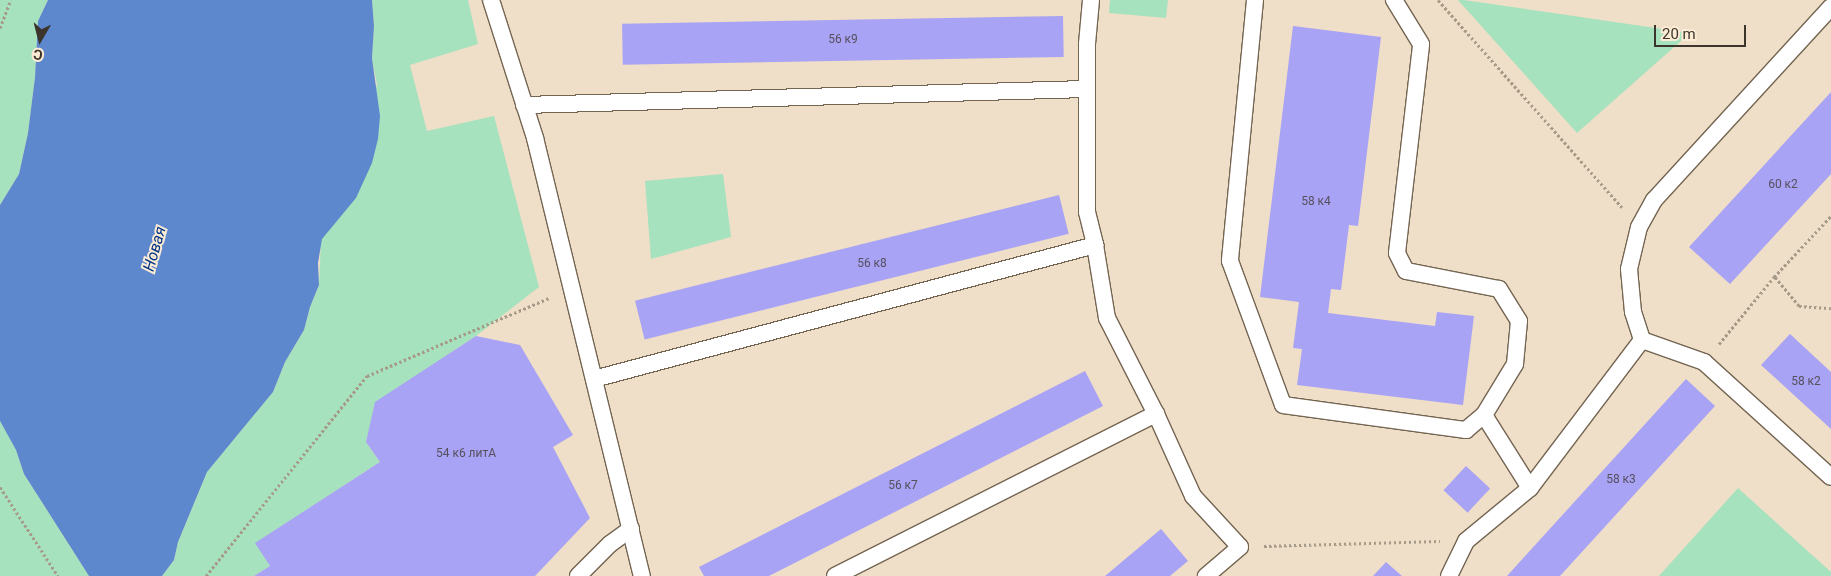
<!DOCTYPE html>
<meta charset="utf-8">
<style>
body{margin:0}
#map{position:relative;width:1831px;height:576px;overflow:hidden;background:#efdec8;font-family:Roboto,sans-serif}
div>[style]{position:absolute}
.green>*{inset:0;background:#a7e2be}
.water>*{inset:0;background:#5e88cd}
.building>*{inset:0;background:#a8a3f4;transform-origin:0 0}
.path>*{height:3px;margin-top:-1.5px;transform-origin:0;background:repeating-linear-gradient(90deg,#a69a89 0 2.5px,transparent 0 5px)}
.roads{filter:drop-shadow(1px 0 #746552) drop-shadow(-1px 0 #746552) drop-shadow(0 1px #746552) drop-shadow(0 -1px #746552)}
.lane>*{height:16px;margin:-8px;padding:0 8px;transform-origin:8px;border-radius:8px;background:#fff}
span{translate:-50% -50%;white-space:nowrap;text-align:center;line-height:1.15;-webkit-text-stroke:4px #fcebd5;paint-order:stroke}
.number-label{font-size:12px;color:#56505e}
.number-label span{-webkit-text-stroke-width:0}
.water-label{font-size:16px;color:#003485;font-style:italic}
.north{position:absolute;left:15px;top:15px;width:50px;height:50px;-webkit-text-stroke:4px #fcebd5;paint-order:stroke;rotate:188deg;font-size:14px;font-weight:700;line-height:20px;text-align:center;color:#3b352c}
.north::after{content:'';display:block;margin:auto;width:18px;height:22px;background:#3b352c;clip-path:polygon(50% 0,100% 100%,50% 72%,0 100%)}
.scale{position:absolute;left:1654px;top:25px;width:92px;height:22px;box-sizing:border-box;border:2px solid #3b352c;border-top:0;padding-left:6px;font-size:15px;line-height:18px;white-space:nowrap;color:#3b352c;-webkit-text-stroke:4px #fcebd5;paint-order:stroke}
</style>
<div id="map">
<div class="green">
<i style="clip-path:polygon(0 0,48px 0,38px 21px,35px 77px,28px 133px,19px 174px,0 205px)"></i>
<i style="clip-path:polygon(372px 0,468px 0,478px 44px,410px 65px,427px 131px,494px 116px,539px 287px,476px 336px,376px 402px,366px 442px,380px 462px,256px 543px,270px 566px,254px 576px,162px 576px,174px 560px,178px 542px,207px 472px,273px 392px,285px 362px,304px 330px,310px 307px,319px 285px,321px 239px,377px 85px,372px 58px,374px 26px)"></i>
<i style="clip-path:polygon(1110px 0,1168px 0,1166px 18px,1109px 13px)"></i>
<i style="clip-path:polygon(1458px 0,1464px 0,1690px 33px,1577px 133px)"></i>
<i style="clip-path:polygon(723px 174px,731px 237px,651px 259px,645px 181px)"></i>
<i style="clip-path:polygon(0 421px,16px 450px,24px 474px,89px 576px,0 576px)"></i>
<i style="clip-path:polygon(1738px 488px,1831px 572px,1831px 576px,1659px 576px)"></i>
</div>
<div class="water">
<i style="clip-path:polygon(48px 0,372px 0,374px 26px,372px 58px,380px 116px,378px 139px,372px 163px,356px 198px,322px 239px,318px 263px,319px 285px,310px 307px,304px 330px,285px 362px,273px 392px,207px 472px,178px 542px,174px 560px,162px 576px,89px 576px,24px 474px,16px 450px,0 421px,0 205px,19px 174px,28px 133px,35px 77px,38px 21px)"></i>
</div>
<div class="building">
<i style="left:1063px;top:16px;width:41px;height:441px;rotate:89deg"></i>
<i style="clip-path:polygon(1293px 26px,1381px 37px,1358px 226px,1349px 225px,1341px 290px,1331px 289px,1328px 313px,1435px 326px,1437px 312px,1474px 316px,1463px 405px,1297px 385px,1302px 349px,1293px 348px,1299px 302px,1260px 297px)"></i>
<i style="clip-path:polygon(1831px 92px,1831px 174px,1730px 284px,1689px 247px)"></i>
<i style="left:1059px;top:195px;width:40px;height:437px;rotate:76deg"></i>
<i style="clip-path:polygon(1790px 334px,1831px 372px,1831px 429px,1761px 365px)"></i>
<i style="clip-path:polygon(476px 336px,520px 345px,573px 435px,553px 447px,590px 518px,535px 576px,254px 576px,270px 566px,255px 543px,380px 462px,366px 442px,375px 402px)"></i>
<i style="clip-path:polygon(1085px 371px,1103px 406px,769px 576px,704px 576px,699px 567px)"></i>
<i style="clip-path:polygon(1686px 379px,1715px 406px,1560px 576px,1507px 576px)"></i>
<i style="left:1466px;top:466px;width:33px;height:33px;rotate:43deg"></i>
<i style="clip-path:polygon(1161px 529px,1188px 561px,1170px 576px,1105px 576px)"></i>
<i style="clip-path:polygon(1386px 562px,1402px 576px,1373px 576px)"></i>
</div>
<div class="path">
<i style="left:1438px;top:0;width:277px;rotate:48.4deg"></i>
<i style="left:0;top:28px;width:30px;rotate:-69deg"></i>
<i style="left:1775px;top:277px;width:38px;rotate:50deg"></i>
<i style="left:1799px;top:306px;width:32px;rotate:4deg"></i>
<i style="left:1719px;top:344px;width:87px;rotate:-50.6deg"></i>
<i style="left:1774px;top:277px;width:83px;rotate:-46.9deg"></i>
<i style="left:0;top:487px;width:106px;rotate:56.9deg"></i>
<i style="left:1264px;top:546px;width:176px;rotate:-1.6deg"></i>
<i style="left:206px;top:576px;width:257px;rotate:-51.2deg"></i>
<i style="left:367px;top:376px;width:198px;rotate:-23.2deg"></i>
</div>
<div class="roads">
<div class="lane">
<i style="left:491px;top:0;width:145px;rotate:72.3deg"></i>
<i style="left:535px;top:138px;width:451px;rotate:76.3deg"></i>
<i style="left:1091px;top:0;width:44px;rotate:95.2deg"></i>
<i style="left:1087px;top:44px;width:168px;rotate:90deg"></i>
<i style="left:1087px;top:212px;width:34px;rotate:76deg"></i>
<i style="left:1095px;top:245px;width:74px;rotate:80.7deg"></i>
<i style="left:1107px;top:318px;width:108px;rotate:63deg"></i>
<i style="left:1156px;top:414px;width:90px;rotate:65.7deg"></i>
<i style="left:1193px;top:496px;width:69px;rotate:47.3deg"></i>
<i style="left:1240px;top:547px;width:45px;rotate:139.5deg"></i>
<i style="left:1255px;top:0;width:262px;rotate:95.5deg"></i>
<i style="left:1230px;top:261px;width:153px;rotate:69.8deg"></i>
<i style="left:1283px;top:405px;width:185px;rotate:7.8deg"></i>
<i style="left:1466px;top:430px;width:23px;rotate:-40deg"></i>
<i style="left:1484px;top:415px;width:60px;rotate:-58.7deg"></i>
<i style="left:1515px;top:364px;width:43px;rotate:-84.7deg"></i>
<i style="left:1519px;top:321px;width:38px;rotate:-122deg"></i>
<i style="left:1499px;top:289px;width:95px;rotate:-169deg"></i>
<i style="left:1406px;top:271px;width:20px;rotate:-117deg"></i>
<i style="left:1397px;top:253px;width:210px;rotate:-83.4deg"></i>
<i style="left:1421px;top:44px;width:52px;rotate:-121.5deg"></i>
<i style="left:1831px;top:7px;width:262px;rotate:132.5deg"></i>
<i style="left:1654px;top:200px;width:31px;rotate:119deg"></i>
<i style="left:1639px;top:227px;width:43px;rotate:103.4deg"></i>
<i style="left:1629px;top:269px;width:43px;rotate:84.7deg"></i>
<i style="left:1633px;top:312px;width:29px;rotate:72deg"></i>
<i style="left:1642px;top:340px;width:66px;rotate:19.5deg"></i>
<i style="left:1704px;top:362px;width:171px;rotate:42.2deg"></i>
<i style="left:524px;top:105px;width:563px;rotate:-1.63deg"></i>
<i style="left:594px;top:379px;width:519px;rotate:-14.97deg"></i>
<i style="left:1484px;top:415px;width:86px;rotate:57.8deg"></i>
<i style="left:578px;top:576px;width:45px;rotate:-45deg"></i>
<i style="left:610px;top:544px;width:26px;rotate:-36deg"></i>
<i style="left:835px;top:576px;width:360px;rotate:-26.8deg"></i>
<i style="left:1449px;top:576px;width:39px;rotate:-64deg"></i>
<i style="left:1466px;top:541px;width:83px;rotate:-39.6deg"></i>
<i style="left:1530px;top:488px;width:186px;rotate:-52.9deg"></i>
</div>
</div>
<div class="number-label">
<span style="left:843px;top:40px">56 к9</span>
<span style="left:1783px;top:185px">60 к2</span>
<span style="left:1316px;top:202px">58 к4</span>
<span style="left:872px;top:264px">56 к8</span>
<span style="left:1806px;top:382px">58 к2</span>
<span style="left:466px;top:454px">54 к6 литА</span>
<span style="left:1621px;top:480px">58 к3</span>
<span style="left:903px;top:486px">56 к7</span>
</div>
<div class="water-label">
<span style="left:155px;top:249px;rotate:-74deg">Новая</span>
</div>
<div class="north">С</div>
<div class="scale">20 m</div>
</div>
